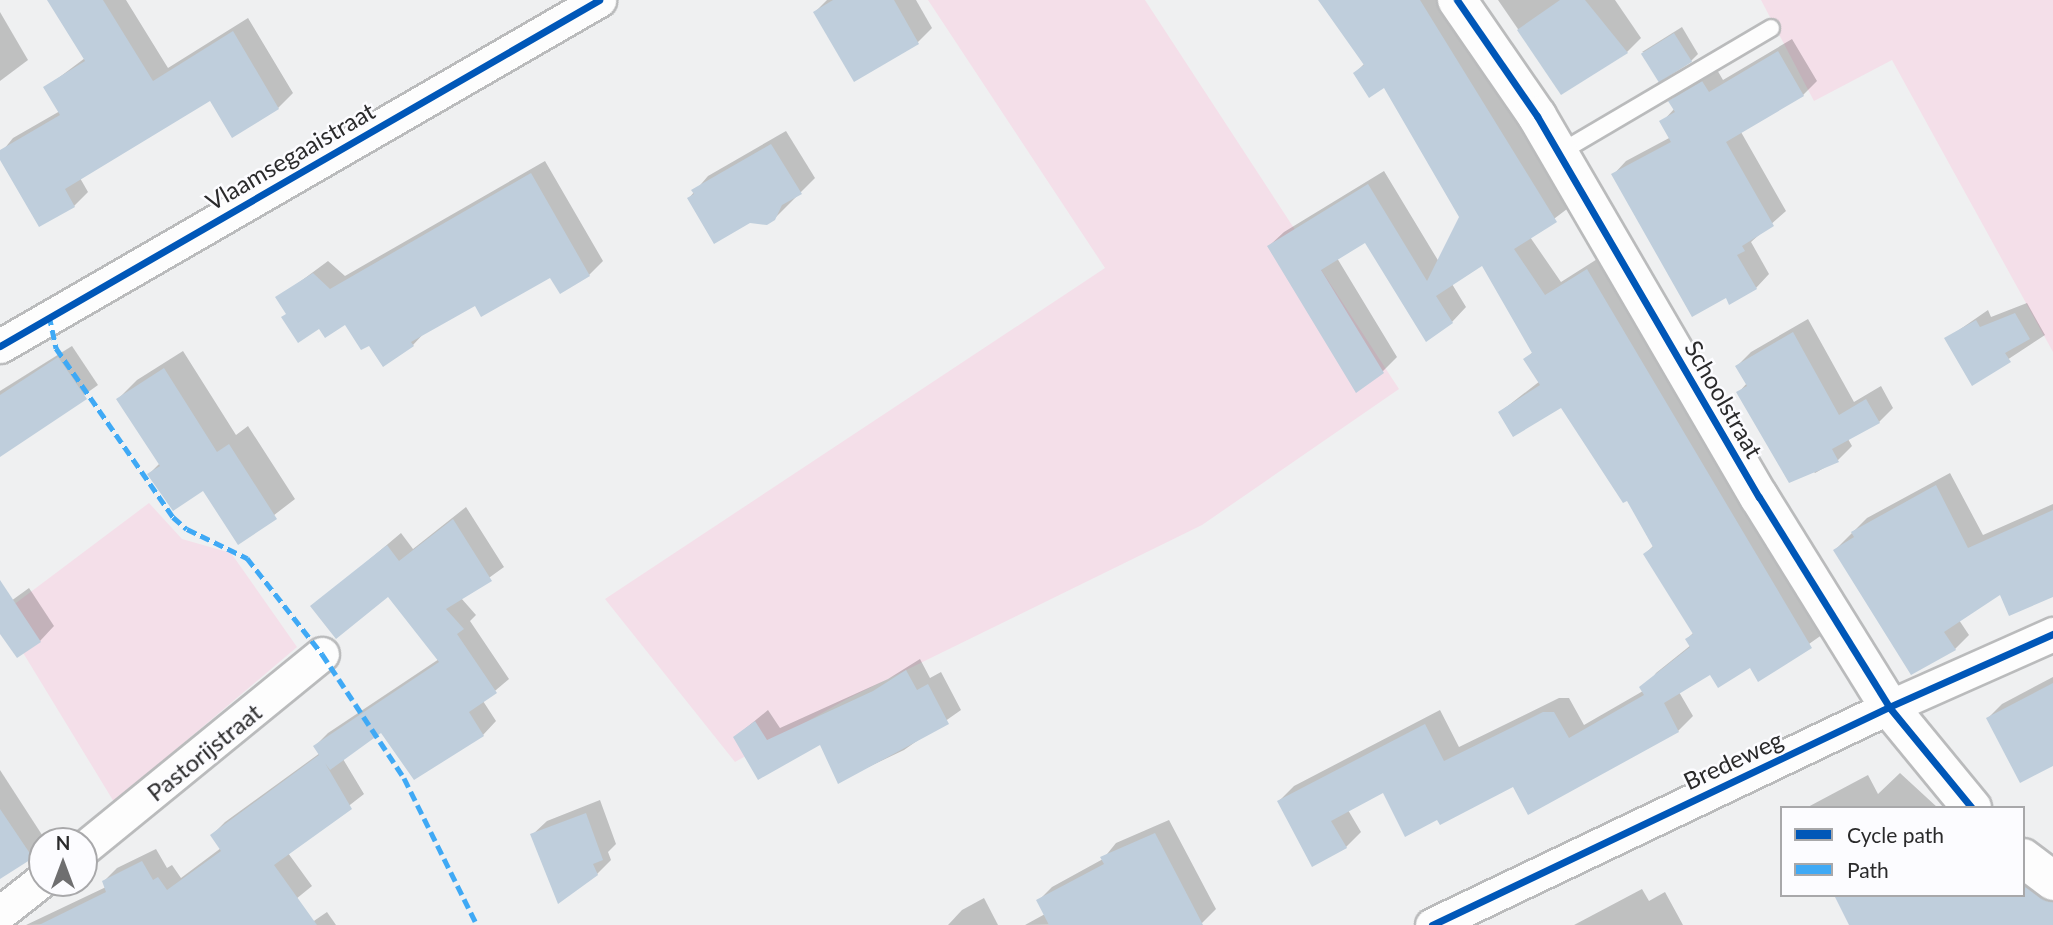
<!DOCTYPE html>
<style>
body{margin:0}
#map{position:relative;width:2053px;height:925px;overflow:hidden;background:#eff0f1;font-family:Lato,sans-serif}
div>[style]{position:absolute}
.green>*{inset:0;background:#f4dfe9}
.shadow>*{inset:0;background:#0003}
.building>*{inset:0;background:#bfcedc;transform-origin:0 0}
.roads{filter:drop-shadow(2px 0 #babbbc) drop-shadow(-2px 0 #babbbc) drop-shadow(0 2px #babbbc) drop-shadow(0 -2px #babbbc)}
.service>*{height:16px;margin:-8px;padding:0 8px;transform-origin:8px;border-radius:8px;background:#fdfdfd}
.minor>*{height:33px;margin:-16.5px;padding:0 16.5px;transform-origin:16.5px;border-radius:16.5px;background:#fdfdfd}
.tertiary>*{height:38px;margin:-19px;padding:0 19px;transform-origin:19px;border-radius:19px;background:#fdfdfd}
.quiet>*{height:5px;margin-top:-2.5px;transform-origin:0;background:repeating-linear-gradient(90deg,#3fa9f5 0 10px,transparent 0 15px)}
.cycleway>*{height:7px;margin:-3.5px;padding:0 3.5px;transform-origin:3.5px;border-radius:3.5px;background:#0057b8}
span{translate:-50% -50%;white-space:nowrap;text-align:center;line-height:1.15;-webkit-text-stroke:5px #fcfcff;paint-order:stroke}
.street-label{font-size:24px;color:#2a2a2b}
.legend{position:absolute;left:1780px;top:806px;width:245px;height:91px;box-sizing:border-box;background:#fcfcff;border:2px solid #a8a8aa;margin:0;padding:9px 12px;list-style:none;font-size:21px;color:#2a2a2b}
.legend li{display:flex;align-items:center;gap:14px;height:35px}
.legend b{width:35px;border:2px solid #a8a8aa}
.north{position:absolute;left:28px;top:827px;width:70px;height:70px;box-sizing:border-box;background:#fcfcff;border:2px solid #a8a8aa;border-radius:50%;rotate:0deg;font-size:19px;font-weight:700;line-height:28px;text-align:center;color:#2a2a2b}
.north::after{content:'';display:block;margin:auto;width:24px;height:32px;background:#6f6f70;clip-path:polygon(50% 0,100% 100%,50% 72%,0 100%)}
</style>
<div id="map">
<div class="green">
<i style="clip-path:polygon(928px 0,1145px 0,1399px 389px,1202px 525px,847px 699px,735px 762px,605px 599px,1105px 268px)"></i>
<i style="clip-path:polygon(1761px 0,2053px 0,2053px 352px,1892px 60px,1814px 101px)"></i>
<i style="clip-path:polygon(149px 503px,182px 539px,231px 553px,297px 647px,114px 802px,0 615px)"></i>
</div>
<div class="shadow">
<i style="clip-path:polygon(49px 0,126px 0,168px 68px,248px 18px,293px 93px,278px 108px,232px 135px,210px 98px,80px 178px,88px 192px,74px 206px,0 154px,13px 138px,60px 111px,45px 88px,85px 58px)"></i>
<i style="clip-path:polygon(827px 0,916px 0,932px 28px,918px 42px,855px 80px,815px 12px)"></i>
<i style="clip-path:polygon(1320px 0,1444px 0,1571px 206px,1530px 237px,1561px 282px,1602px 256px,1826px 632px,1759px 679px,1751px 665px,1710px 673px,1679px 692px,1693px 716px,1678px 731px,1529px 813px,1514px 785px,1438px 818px,1383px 791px,1348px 810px,1361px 832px,1346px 847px,1279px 801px,1294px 786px,1440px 710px,1459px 747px,1559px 698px,1569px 698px,1584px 725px,1643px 691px,1656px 673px,1691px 645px,1687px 639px,1694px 632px,1645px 554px,1654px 545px,1628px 499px,1561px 406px,1500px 412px,1540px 381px,1525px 359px,1533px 352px,1483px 263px,1452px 284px,1466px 307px,1452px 322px,1366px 240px,1337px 258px,1397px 357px,1382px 372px,1269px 246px,1284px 232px,1384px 171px,1439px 262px,1461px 217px,1385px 86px,1355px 73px,1365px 63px)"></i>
<i style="clip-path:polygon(1498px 0,1615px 0,1641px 38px,1627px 52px,1562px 93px)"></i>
<i style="clip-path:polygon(0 12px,28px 60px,0 81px)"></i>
<i style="clip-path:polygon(1682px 27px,1698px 54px,1691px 61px,1642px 52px)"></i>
<i style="clip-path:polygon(1792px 39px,1817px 81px,1803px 95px,1741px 132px,1786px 211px,1751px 242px,1769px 274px,1756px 288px,1726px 296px,1613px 175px,1626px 161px,1671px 137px,1662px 122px,1675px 108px,1671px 101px,1684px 87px,1716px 68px,1723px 80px)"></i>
<i style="clip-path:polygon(786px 131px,815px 178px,774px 219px,689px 198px,708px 176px)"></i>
<i style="clip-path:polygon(545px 161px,603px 261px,589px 275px,551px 275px,475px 303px,426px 331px,413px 345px,370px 343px,345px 322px,320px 327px,288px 313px,278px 298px,328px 261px,345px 276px)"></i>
<i style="clip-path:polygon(2027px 303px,2045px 335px,1972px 383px,1946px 339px,1988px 310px,1991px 317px)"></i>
<i style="clip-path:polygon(1808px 319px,1854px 402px,1881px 386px,1893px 408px,1879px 422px,1848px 439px,1852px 446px,1838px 460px,1815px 473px,1739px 392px,1747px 383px,1737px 366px,1751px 352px)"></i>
<i style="clip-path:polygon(72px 346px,98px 385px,0 455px,0 391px)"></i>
<i style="clip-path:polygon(183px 351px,236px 435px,248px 426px,295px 499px,239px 542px,203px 489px,149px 474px,160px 463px,118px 399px,137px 380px)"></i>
<i style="clip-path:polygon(1950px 473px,1983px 535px,2053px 504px,2053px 593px,2001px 593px,1959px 620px,1969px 635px,1955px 649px,1835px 550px,1867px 518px)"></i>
<i style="clip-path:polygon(466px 507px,504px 567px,461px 598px,476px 615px,470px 621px,509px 679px,483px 701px,496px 721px,483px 735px,382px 731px,343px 759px,364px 794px,288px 853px,312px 886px,269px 921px,26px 925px,106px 887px,104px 881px,117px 868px,156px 849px,167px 868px,172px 865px,181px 878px,221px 848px,212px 835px,225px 822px,320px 753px,315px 746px,328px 733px,439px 659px,388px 595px,313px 607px,401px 533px,413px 549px)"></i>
<i style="clip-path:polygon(29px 588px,54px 626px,40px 641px,0 631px,0 609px)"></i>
<i style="clip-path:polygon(920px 659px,930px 678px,941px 672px,961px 710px,904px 750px,839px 781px,820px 743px,759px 778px,735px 737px,768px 710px,780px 728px,888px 679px)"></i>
<i style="clip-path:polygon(2053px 677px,2053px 764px,1988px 718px,2002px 704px)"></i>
<i style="clip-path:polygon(0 770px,46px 841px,32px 856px,0 874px)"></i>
<i style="clip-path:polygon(1900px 773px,1938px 808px,1806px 808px,1868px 775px,1878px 794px)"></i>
<i style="clip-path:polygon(600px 800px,616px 844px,608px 852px,611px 860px,597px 874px,532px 835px,547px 821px)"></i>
<i style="clip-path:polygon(1169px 820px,1216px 909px,1202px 923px,1025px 925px,1045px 914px,1038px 901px,1052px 887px,1103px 859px,1116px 843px)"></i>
<i style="clip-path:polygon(2023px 861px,2053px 884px,2053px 925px,1850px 925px,2023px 895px)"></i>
<i style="clip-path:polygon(1642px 889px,1649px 901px,1665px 892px,1683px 925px,1574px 925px)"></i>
<i style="clip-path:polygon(984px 898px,998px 925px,948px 925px,962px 910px)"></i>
<i style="clip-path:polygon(327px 912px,336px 925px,308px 925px)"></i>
</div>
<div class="building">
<i style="clip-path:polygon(47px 0,103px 0,153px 81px,233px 31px,279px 109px,232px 138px,210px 101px,65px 189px,75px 207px,39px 227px,0 160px,0 150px,60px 115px,43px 87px,85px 61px)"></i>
<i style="clip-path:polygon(833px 0,894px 0,919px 44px,854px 82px,813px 12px)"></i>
<i style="clip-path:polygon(1318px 0,1420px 0,1557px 222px,1514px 249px,1545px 295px,1587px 269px,1812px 648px,1758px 682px,1750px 668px,1718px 688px,1710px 675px,1664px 703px,1679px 732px,1528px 815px,1513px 787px,1440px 825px,1437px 820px,1405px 837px,1383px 793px,1331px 821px,1347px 848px,1312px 867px,1277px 801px,1425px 724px,1444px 761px,1543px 712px,1554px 712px,1569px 738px,1644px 695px,1639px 687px,1690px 647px,1685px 639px,1693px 634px,1643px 554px,1653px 547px,1627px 501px,1623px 503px,1561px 408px,1513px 437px,1498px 412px,1540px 385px,1523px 359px,1532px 353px,1482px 266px,1436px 296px,1453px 323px,1426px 342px,1365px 243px,1321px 270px,1384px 373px,1356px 393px,1267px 246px,1368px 184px,1427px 281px,1459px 217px,1384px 88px,1369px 98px,1353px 73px,1364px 65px)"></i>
<i style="clip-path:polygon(1560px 0,1585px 0,1628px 53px,1561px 95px,1517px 30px)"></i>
<i style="left:1674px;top:33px;width:34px;height:39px;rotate:58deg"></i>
<i style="clip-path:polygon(1778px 51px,1804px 96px,1726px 142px,1774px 226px,1742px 246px,1745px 251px,1737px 255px,1757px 289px,1729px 305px,1726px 298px,1692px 317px,1611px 174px,1671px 142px,1659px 121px,1675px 112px,1668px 101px,1702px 81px,1709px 92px)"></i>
<i style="clip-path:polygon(771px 144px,802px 194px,782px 205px,775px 220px,767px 225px,750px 223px,714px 244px,687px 198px,694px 194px,691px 190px)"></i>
<i style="clip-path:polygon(531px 173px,590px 276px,560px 294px,550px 278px,481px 317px,475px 306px,411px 342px,414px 346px,383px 367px,369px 346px,361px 350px,345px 325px,325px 338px,319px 329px,298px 343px,281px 317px,286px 314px,275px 297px,313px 273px,330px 289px)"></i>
<i style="clip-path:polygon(2015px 313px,2030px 339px,2005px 353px,2011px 362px,1972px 386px,1944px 338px,1976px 320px,1980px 327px)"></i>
<i style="clip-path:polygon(1793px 332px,1839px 415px,1866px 399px,1880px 423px,1832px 449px,1839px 462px,1789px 483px,1736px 392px,1747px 386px,1735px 366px)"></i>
<i style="clip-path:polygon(58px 357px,87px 399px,0 457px,0 395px)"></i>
<i style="clip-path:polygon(164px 368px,217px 452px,229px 444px,277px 519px,238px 545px,203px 491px,173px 511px,147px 474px,160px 466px,116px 399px)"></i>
<i style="clip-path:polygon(1936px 485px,1968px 548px,2053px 510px,2053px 597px,2009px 616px,2000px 595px,1944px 632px,1956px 650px,1911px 675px,1833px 550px,1854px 537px,1851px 532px)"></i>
<i style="clip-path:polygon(453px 519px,492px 581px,446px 609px,464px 629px,457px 634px,497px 693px,469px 712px,484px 736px,414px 780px,381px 733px,330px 770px,325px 763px,352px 809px,274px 865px,317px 925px,39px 925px,106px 892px,102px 881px,142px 861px,153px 880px,158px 877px,167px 890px,221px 851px,210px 835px,319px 755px,313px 746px,439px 662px,388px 597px,336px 639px,310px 606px,387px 545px,399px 561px)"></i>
<i style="clip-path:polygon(0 580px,41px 642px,17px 658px,0 634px)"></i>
<i style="clip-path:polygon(906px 670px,917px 690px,928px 684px,949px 724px,838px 784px,820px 745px,758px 780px,733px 737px,755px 721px,767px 740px,873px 691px)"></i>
<i style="clip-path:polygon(2053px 683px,2053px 766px,2020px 783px,1986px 718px)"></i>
<i style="clip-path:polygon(0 809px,33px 858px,0 879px)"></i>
<i style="clip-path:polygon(586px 813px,603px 860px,593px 864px,598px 875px,558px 904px,530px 834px)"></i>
<i style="clip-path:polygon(1155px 833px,1203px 925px,1049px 925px,1036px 900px,1104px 864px,1100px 857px)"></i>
<i style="clip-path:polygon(2023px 886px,2053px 902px,2053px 925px,1849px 925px,1834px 895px,2023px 895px)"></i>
</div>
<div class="roads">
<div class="service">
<i style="left:1559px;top:153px;width:246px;rotate:-30.5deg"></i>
</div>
<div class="minor">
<i style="left:0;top:346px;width:692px;rotate:-30.01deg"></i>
<i style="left:84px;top:848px;width:307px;rotate:-39.2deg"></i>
<i style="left:0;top:913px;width:53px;rotate:-38.2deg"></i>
<i style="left:1432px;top:925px;width:506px;rotate:-25.5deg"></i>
<i style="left:1889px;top:707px;width:180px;rotate:-24deg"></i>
</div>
<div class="tertiary">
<i style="left:1457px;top:0;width:141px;rotate:55.4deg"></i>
<i style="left:1537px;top:116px;width:441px;rotate:59.8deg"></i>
<i style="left:1759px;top:497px;width:247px;rotate:58.2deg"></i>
<i style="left:1889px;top:707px;width:131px;rotate:50.6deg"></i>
<i style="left:2023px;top:858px;width:38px;rotate:37deg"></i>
</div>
</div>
<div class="quiet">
<i style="left:49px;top:315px;width:34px;rotate:78deg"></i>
<i style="left:56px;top:348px;width:206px;rotate:55.3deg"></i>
<i style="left:173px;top:517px;width:18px;rotate:41deg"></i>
<i style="left:187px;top:529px;width:67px;rotate:25.8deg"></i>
<i style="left:247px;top:558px;width:122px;rotate:52deg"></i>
<i style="left:322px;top:654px;width:149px;rotate:56.5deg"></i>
<i style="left:404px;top:778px;width:164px;rotate:63.6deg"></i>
</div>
<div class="cycleway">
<i style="left:1457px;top:0;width:141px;rotate:55.4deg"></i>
<i style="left:1537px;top:116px;width:441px;rotate:59.8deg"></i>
<i style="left:1759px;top:497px;width:247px;rotate:58.2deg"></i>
<i style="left:1889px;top:707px;width:131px;rotate:50.6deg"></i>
<i style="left:0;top:346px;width:692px;rotate:-30.01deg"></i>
<i style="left:1432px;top:925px;width:506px;rotate:-25.5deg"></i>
<i style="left:1889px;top:707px;width:180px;rotate:-24deg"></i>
</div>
<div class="street-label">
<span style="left:290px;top:156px;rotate:-30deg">Vlaamsegaaistraat</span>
<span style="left:1724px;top:399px;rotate:60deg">Schoolstraat</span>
<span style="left:204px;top:752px;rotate:-39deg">Pastorijstraat</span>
<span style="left:1733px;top:760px;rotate:-25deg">Bredeweg</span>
</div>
<ul class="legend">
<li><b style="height:9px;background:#0057b8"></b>Cycle path</li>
<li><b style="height:9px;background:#3fa9f5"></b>Path</li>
</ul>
<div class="north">N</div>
</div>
